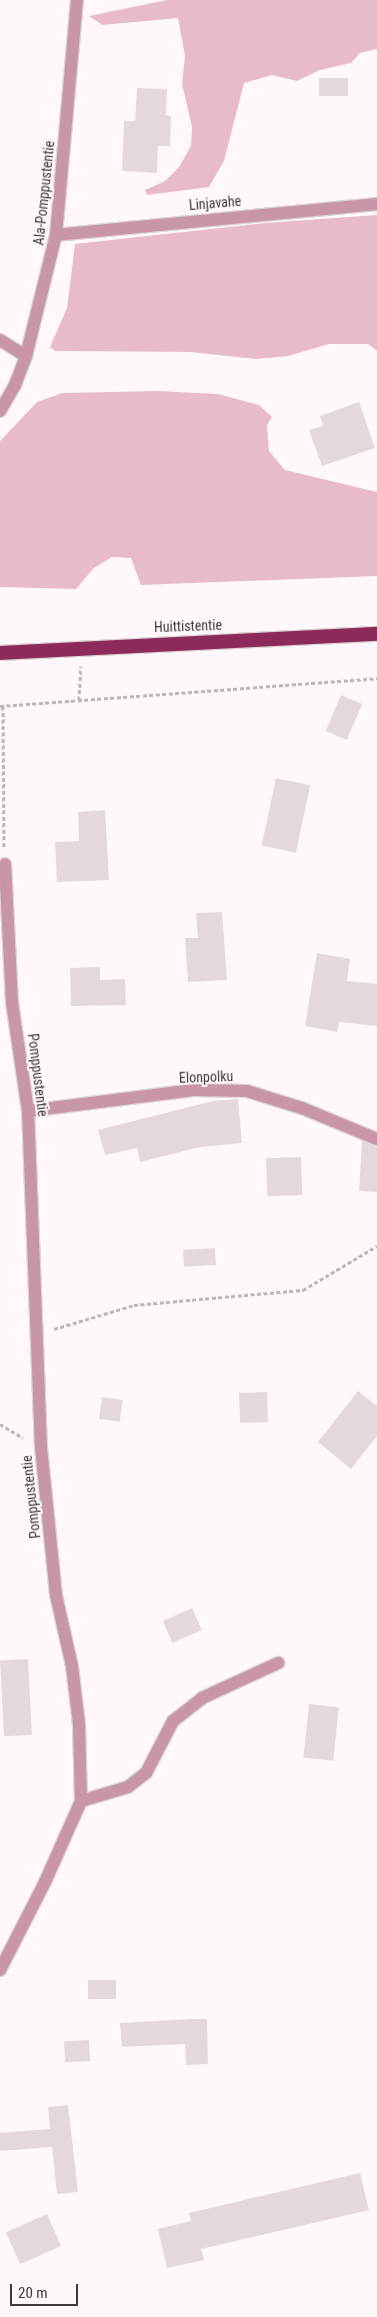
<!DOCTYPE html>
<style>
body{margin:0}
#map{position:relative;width:377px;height:2317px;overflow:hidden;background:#fff7fa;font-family:"Roboto Condensed",sans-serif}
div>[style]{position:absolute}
.green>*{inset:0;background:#e8bbcb}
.building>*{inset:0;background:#e4d8dc;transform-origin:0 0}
.path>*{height:3px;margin-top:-1.5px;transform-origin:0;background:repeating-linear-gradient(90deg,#bdb6b9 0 4px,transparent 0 6.5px)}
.roads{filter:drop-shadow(1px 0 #dcd5d8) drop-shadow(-1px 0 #dcd5d8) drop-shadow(0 1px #dcd5d8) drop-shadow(0 -1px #dcd5d8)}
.minor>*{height:12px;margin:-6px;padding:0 6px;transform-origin:6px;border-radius:6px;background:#c995a8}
.trunk>*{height:14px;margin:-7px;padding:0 7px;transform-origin:7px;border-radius:7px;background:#8c2a59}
span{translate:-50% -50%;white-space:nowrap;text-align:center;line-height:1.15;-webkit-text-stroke:4px #fff7fa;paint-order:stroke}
.street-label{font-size:14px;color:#3e393b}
.scale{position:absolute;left:10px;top:2284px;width:68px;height:22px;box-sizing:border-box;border:2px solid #3e393b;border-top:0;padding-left:6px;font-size:15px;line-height:18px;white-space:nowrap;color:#3e393b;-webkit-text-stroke:4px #fff7fa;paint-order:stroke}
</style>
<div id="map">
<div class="green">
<i style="clip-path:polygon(167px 0,377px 0,377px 49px,360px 53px,351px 63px,320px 70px,297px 81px,272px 75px,244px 83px,224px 161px,209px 187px,147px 195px,145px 190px,165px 181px,179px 167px,191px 146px,192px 127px,182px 84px,185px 56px,178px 18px,102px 25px,89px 16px)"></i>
<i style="clip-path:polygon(377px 215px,377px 351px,368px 344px,329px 344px,288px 356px,256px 359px,190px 352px,55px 351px,50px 347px,67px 308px,75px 244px,266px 223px)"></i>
<i style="clip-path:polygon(158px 391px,218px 394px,259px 405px,272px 417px,267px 425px,269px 451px,285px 470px,377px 492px,377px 576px,141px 585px,131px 558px,112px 557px,94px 568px,76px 589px,0 587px,0 441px,37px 402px,62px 393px)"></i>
</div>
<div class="building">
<i style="left:319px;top:78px;width:29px;height:18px"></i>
<i style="clip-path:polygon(137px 88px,167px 89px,166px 115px,171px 116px,170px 146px,158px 146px,157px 173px,122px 171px,124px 121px,135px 121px)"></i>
<i style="clip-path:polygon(359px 402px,375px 448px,322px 466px,309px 430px,323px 426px,320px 416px)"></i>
<i style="left:341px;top:695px;width:23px;height:39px;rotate:23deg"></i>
<i style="left:276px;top:778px;width:35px;height:69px;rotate:12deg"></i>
<i style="clip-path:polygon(105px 810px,109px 880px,57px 882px,55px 842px,79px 841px,78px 812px)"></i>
<i style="clip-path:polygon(222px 912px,227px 980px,188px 982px,185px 938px,198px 938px,196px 913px)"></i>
<i style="clip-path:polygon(317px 953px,350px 959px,347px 981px,377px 984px,377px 1026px,339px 1022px,337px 1032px,305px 1026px)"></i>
<i style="clip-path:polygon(100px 967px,100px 980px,125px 979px,126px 1005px,71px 1006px,70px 968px)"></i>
<i style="clip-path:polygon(238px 1099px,242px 1143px,200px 1147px,140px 1162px,137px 1148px,105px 1155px,98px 1130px,213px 1101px)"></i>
<i style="clip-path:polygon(362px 1141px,377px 1147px,377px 1192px,359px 1191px)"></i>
<i style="left:301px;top:1157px;width:38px;height:35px;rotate:88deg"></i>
<i style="left:215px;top:1248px;width:17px;height:32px;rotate:87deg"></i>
<i style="clip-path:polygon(358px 1391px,377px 1406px,377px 1436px,351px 1469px,318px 1442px)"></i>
<i style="left:267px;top:1392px;width:30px;height:28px;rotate:88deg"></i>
<i style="left:102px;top:1397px;width:21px;height:22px;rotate:8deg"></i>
<i style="left:192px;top:1608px;width:24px;height:32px;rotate:66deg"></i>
<i style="left:28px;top:1659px;width:76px;height:28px;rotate:87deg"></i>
<i style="left:309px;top:1704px;width:30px;height:54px;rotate:6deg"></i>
<i style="left:116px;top:1980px;width:19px;height:28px;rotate:90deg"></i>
<i style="clip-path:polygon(192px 2019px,207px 2019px,208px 2064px,186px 2065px,185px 2044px,122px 2047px,120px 2023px)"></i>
<i style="left:89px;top:2040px;width:21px;height:25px;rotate:87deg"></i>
<i style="clip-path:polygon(68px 2105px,78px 2192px,57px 2194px,52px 2147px,0 2151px,0 2133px,50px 2129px,48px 2107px)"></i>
<i style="clip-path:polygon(360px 2173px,369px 2210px,201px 2249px,204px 2260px,167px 2268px,158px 2229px,191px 2221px,189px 2213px)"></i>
<i style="left:47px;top:2214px;width:35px;height:45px;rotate:66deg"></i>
</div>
<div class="path">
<i style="left:79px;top:700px;width:34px;rotate:-87deg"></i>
<i style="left:0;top:706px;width:378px;rotate:-4.2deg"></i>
<i style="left:3px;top:706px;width:142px;rotate:89.6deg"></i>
<i style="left:54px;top:1329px;width:84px;rotate:-16.7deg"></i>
<i style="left:134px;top:1305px;width:170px;rotate:-5.1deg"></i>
<i style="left:303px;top:1290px;width:86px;rotate:-30.7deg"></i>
<i style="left:0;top:1424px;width:27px;rotate:31deg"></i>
</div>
<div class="roads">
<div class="minor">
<i style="left:56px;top:235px;width:322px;rotate:-5.5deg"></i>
<i style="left:0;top:340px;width:31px;rotate:32deg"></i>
<i style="left:0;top:411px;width:30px;rotate:-60deg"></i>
<i style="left:15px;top:385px;width:31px;rotate:-69deg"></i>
<i style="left:26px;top:356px;width:125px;rotate:-76.1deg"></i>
<i style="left:56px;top:235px;width:236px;rotate:-84.9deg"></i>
<i style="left:28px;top:1111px;width:167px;rotate:-7.2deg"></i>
<i style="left:194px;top:1090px;width:53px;rotate:1.1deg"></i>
<i style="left:247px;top:1091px;width:58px;rotate:17.2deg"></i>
<i style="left:302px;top:1108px;width:81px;rotate:22.5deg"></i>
<i style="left:81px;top:1801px;width:49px;rotate:-16.6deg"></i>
<i style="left:128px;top:1787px;width:23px;rotate:-38deg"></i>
<i style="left:146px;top:1773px;width:59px;rotate:-62.6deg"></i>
<i style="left:173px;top:1721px;width:37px;rotate:-38deg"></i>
<i style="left:202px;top:1698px;width:84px;rotate:-24.7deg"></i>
<i style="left:0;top:1970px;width:99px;rotate:-62.9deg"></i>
<i style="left:45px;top:1882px;width:89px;rotate:-66deg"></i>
<i style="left:81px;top:1801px;width:77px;rotate:-91.5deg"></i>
<i style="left:79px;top:1724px;width:58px;rotate:-96.9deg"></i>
<i style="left:72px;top:1666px;width:73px;rotate:-102.7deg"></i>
<i style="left:56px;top:1595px;width:148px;rotate:-95.8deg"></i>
<i style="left:41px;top:1448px;width:337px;rotate:-92.2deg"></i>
<i style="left:28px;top:1111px;width:110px;rotate:-98.4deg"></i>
<i style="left:12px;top:1002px;width:138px;rotate:-92.9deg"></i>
</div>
<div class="trunk">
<i style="left:0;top:653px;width:377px;rotate:-2.9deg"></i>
</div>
</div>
<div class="street-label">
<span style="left:44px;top:193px;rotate:-84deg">Ala-Pomppustentie</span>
<span style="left:215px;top:203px;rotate:-5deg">Linjavahe</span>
<span style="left:188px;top:626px;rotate:-2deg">Huittistentie</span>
<span style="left:38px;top:1075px;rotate:83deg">Pomppustentie</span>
<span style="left:206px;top:1077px;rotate:-2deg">Elonpolku</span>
<span style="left:31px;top:1497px;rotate:-96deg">Pomppustentie</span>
</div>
<div class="scale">20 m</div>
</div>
